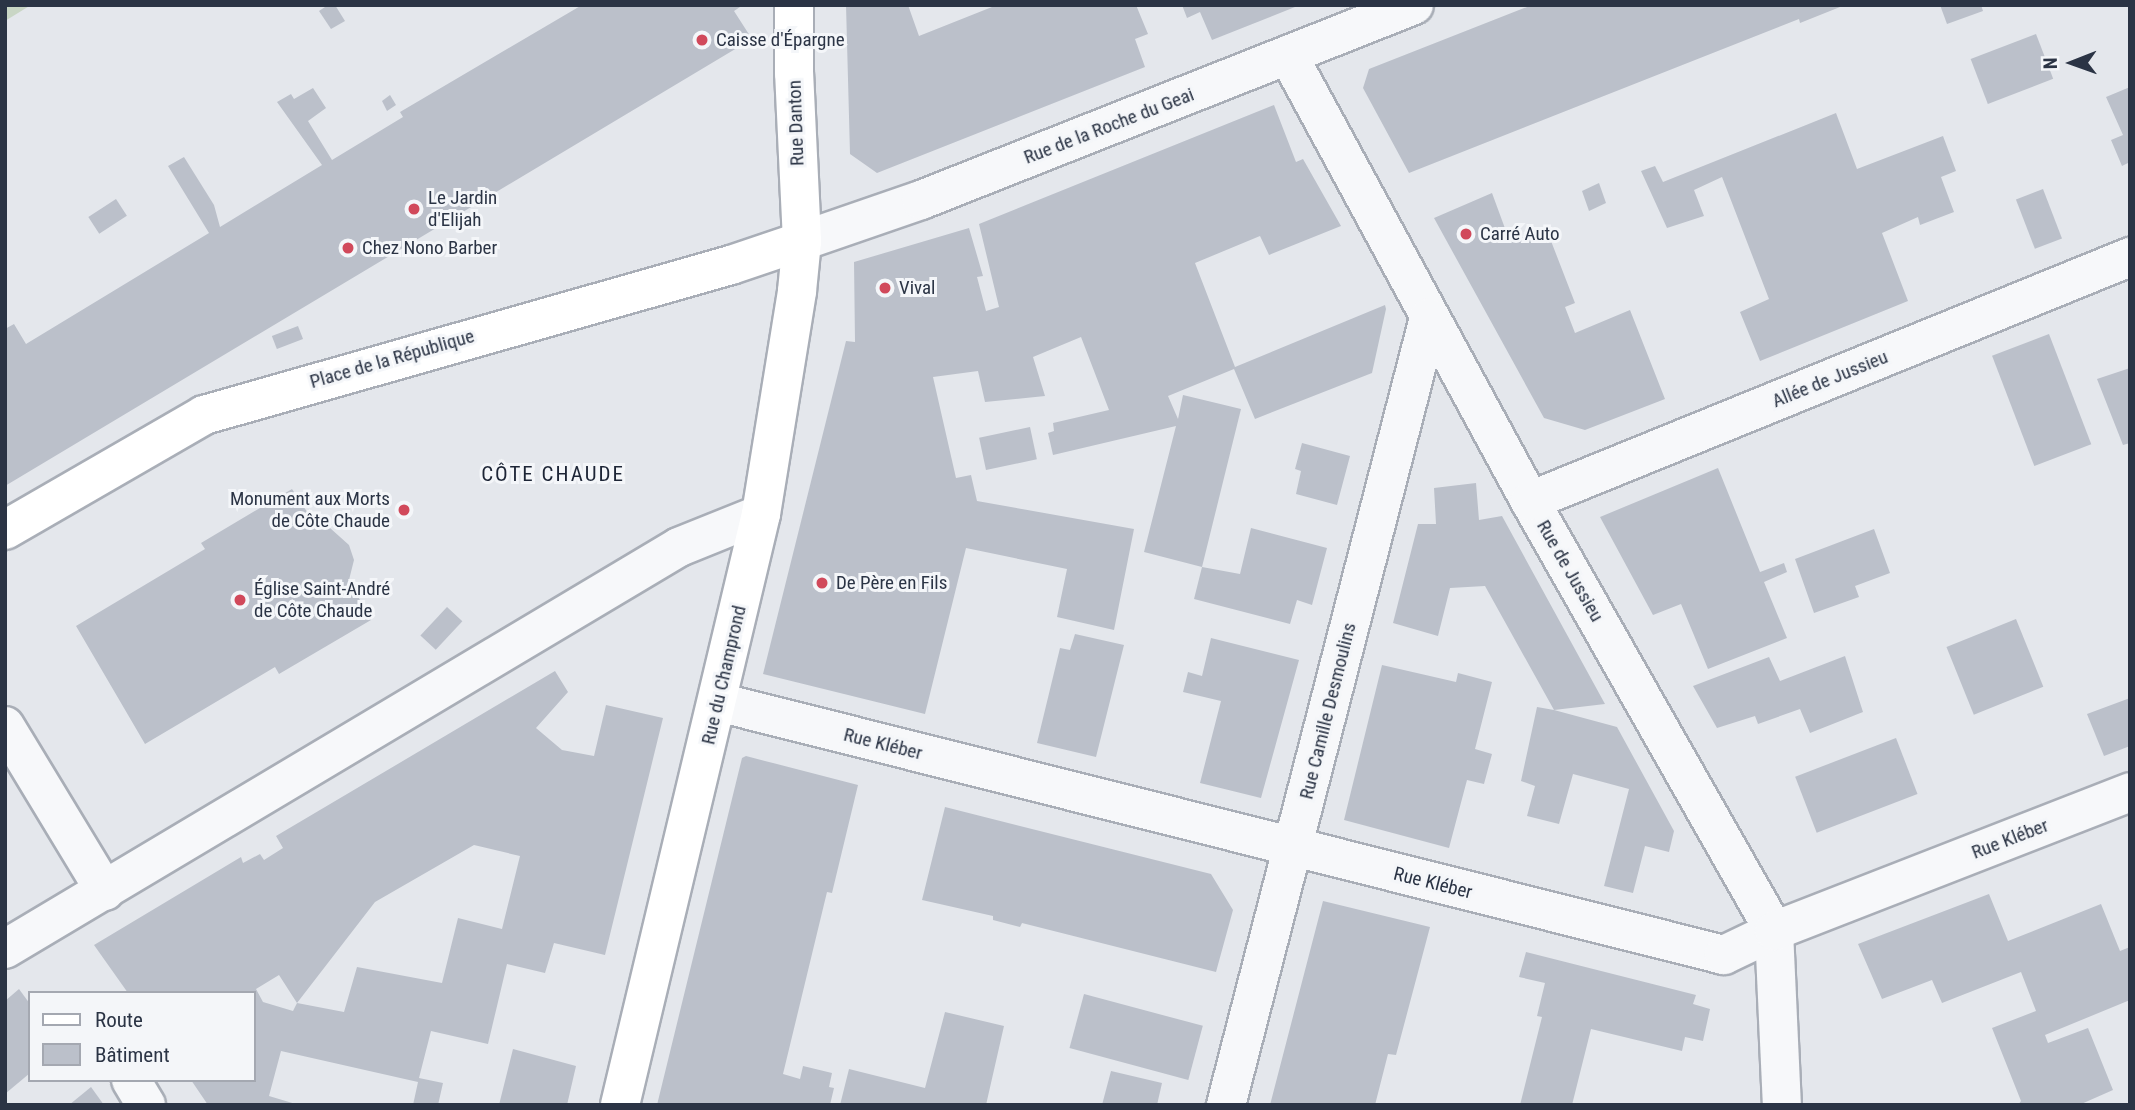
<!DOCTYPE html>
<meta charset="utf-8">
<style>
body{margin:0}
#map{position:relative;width:2135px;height:1110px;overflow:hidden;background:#e4e7ec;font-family:"Roboto Condensed",sans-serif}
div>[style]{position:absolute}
.green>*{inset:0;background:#c9d6c5}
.building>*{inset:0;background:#bbc0ca;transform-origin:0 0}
.roads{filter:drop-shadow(2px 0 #a9aeb7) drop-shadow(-2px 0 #a9aeb7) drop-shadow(0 2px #a9aeb7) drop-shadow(0 -2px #a9aeb7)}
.street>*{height:38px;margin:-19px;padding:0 19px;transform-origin:19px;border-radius:19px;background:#f7f8fa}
.secondary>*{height:38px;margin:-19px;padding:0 19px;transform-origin:19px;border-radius:19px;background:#fff}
.dots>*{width:19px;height:19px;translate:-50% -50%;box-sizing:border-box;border:4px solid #f4f6f9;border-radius:50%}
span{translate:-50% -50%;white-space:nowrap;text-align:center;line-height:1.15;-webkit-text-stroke:6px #f4f6f9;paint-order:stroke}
.poi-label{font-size:19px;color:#2b3445}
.left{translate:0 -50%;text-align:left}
.right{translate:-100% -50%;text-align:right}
.street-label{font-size:19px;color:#2b3445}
.neighbourhood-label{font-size:21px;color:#1d2536;letter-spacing:2px}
.frame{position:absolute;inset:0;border:7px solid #2b3445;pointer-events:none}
.legend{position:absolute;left:28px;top:991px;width:228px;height:91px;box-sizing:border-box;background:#f4f6f9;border:2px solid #a4a8b1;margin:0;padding:9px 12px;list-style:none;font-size:21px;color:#2b3445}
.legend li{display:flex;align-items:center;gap:14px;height:35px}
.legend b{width:35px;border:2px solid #a4a8b1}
.north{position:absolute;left:2037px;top:28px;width:70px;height:70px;-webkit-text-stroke:5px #f4f6f9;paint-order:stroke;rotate:269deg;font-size:19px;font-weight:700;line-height:28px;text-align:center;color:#2b3445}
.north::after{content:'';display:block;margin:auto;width:24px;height:32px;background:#2b3445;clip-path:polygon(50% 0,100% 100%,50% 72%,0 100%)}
</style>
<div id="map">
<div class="green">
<i style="clip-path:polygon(5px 5px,31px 5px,5px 21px)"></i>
</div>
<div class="building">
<i style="clip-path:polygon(328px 5px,335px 5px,345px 21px,331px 29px,319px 11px)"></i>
<i style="clip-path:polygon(582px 5px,743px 5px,734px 11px,752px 39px,5px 486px,5px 329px,14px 324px,26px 344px,209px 233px,168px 166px,184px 157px,214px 205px,220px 227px,322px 165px,277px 102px,291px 94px,294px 99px,313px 88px,326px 108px,308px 121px,332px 160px,403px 117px,400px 112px)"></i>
<i style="clip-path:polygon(846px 5px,908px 5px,919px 36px,997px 5px,1136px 5px,1148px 34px,1135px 39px,1145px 67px,877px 173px,850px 154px)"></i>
<i style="clip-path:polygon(1182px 5px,1300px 5px,1212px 40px,1200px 12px,1187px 18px)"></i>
<i style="clip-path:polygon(1532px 5px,1845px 5px,1800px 23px,1799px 19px,1409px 173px,1363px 88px,1369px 69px)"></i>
<i style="clip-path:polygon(1940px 5px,1981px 5px,1983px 11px,1947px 24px)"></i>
<i style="left:2036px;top:34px;width:48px;height:70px;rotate:69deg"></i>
<i style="clip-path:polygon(2130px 87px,2130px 162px,2122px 166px,2111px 140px,2123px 135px,2106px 97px)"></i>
<i style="clip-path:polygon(390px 95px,396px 105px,387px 111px,382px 101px)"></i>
<i style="clip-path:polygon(1274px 105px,1296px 162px,1303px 159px,1341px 226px,1269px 255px,1260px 236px,1195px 263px,1235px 367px,1385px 305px,1386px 309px,1372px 373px,1255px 419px,1234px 369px,1168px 396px,1178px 419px,1183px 395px,1241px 409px,1202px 567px,1144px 552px,1176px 426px,1053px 455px,1048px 433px,1054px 431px,1053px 423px,1109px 410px,1081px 337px,1033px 357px,1045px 396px,985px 402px,978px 371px,933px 377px,956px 478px,971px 475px,977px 501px,1134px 529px,1114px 630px,1057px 617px,1067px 569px,966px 548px,925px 714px,763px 674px,846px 341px,855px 342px,854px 262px,969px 228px,983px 276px,977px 277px,986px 311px,999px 307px,979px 224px)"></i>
<i style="clip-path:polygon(1836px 113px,1857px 169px,1943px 136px,1956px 171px,1941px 177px,1954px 212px,1920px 225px,1918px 217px,1882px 233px,1908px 301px,1760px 361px,1740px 312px,1769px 299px,1722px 177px,1694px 190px,1704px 216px,1667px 228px,1641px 171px,1655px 166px,1663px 182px)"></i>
<i style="clip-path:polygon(1599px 183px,1606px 203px,1589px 211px,1582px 191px)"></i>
<i style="left:2043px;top:189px;width:53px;height:29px;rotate:69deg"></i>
<i style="clip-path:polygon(1492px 193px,1510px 242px,1546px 228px,1575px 303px,1565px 307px,1575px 333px,1630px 310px,1665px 399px,1585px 430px,1544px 418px,1434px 218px)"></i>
<i style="left:116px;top:199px;width:20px;height:33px;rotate:57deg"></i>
<i style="left:298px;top:326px;width:14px;height:28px;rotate:69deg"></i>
<i style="left:2049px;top:334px;width:118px;height:61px;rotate:69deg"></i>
<i style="clip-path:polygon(2130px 368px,2130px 443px,2123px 445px,2097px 379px)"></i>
<i style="left:1030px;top:427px;width:33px;height:52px;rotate:78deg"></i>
<i style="clip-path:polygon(1302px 443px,1350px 456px,1337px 505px,1296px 494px,1301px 471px,1295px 469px)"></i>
<i style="clip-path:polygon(1718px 468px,1760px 572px,1784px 563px,1787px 572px,1764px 582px,1787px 638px,1708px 669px,1681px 604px,1653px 615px,1600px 517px)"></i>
<i style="clip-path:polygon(1476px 483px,1479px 520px,1502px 516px,1605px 704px,1554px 710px,1617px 727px,1674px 831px,1669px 852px,1645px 846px,1633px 893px,1604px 886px,1629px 789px,1573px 774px,1559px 824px,1527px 816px,1535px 786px,1521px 781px,1537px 707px,1554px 710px,1485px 586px,1450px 588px,1438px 636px,1393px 623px,1418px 524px,1436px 524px,1434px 488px)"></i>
<i style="clip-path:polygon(292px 489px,317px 527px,330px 528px,349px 545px,354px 560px,349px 580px,371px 620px,279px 674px,275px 667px,145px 744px,76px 626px,205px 549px,201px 543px)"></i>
<i style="clip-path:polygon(1251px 528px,1327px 548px,1312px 605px,1297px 600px,1290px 624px,1194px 599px,1202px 567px,1240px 574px)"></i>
<i style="clip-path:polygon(1874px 529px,1890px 573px,1855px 586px,1859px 597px,1814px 613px,1795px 559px)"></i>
<i style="left:447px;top:607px;width:21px;height:39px;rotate:43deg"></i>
<i style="left:2016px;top:619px;width:73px;height:75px;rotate:68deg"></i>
<i style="clip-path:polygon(1075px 634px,1124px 645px,1096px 757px,1037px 743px,1060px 648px,1070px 650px)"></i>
<i style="clip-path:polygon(1211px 638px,1299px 660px,1261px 798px,1200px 783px,1221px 701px,1183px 692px,1188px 672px,1202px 676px)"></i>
<i style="clip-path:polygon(1845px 656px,1863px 712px,1810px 733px,1800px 709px,1758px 724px,1755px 716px,1717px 728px,1693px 686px,1769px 657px,1780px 681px)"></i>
<i style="clip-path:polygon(1382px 665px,1456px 682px,1458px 673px,1492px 682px,1475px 749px,1492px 754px,1484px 784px,1467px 780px,1449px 848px,1344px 820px)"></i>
<i style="clip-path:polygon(evenodd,555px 671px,568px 692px,536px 728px,562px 750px,594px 756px,606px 705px,663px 718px,605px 955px,554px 943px,545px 973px,507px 964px,488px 1044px,431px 1031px,419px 1078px,443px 1083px,438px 1105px,413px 1105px,418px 1082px,281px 1051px,269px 1096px,299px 1105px,208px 1105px,191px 1080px,254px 1080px,254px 993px,128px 993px,94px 945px,241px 857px,243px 863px,260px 854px,264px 860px,283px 848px,276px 836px,555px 671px,474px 845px,520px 856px,502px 929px,458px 918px,442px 983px,357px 967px,344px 1012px,297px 1003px,293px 1011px,263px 1002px,256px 989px,279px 975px,297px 1003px,375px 902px,474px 845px)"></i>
<i style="clip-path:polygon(2130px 698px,2130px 746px,2104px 756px,2087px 714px)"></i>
<i style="left:1896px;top:738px;width:60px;height:108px;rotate:69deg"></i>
<i style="clip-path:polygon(746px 756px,858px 785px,832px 893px,827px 892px,783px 1074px,800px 1079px,803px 1066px,832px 1073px,829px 1087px,834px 1088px,830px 1105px,657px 1105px,742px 758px)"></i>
<i style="clip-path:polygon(945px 807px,1211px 874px,1233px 910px,1216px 972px,1022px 923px,1020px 927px,993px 920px,993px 916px,922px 900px)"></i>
<i style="clip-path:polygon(1989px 894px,2008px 941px,2101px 904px,2120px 951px,2130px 947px,2130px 1000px,2045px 1035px,2048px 1043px,2088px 1028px,2113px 1090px,2079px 1105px,2018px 1105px,2021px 1101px,1992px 1028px,2036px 1011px,2021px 972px,1942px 1003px,1932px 980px,1882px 999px,1858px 944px)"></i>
<i style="clip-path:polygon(1323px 901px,1430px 927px,1396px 1055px,1388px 1054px,1375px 1105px,1270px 1105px)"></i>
<i style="clip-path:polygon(1526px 952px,1696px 995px,1693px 1004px,1710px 1009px,1703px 1041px,1685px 1037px,1682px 1051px,1591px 1029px,1572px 1105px,1520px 1105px,1542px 1017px,1537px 1016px,1545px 983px,1519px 977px)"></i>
<i style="clip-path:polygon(19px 989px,30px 1004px,30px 1073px,5px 1094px,5px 1001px)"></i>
<i style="left:1084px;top:994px;width:123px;height:56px;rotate:15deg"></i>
<i style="clip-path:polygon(945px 1012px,1004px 1026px,986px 1105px,840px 1105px,849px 1069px,925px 1088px)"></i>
<i style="clip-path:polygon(513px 1049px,576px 1066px,567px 1105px,499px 1105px)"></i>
<i style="clip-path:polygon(1111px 1071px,1162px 1083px,1157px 1105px,1102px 1105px)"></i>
<i style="clip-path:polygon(91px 1087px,104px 1105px,69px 1105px)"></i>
</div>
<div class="roads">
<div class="street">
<i style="left:1288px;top:55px;width:507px;rotate:61.52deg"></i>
<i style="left:1530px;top:501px;width:494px;rotate:60.4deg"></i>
<i style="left:1774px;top:931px;width:174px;rotate:87.4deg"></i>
<i style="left:802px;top:241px;width:126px;rotate:-19deg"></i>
<i style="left:921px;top:200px;width:530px;rotate:-21.58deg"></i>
<i style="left:1530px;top:501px;width:648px;rotate:-22.13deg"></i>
<i style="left:718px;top:702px;width:1037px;rotate:14.12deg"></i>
<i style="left:1724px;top:955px;width:55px;rotate:-25.6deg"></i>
<i style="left:1774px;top:931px;width:382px;rotate:-21.3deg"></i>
<i style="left:5px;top:726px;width:193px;rotate:58.8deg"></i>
<i style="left:5px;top:949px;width:785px;rotate:-30.81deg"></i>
<i style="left:679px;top:547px;width:88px;rotate:-21.9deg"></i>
<i style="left:131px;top:1080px;width:29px;rotate:59deg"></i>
<i style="left:1226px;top:1105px;width:813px;rotate:-75.54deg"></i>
</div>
<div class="secondary">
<i style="left:5px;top:530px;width:230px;rotate:-30deg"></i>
<i style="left:204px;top:415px;width:548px;rotate:-15.89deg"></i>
<i style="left:731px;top:265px;width:75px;rotate:-18.7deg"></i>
<i style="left:620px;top:1105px;width:608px;rotate:-76.58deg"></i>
<i style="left:761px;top:514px;width:226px;rotate:-80.8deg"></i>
<i style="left:797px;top:291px;width:50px;rotate:-84.3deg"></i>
<i style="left:802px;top:241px;width:168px;rotate:-92.7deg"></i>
<i style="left:794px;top:73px;width:68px;rotate:-90deg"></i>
</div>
</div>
<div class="dots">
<i style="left:702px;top:40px;background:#d1495b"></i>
<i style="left:414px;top:209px;background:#d1495b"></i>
<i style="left:1466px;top:234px;background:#d1495b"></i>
<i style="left:348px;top:248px;background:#d1495b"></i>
<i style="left:885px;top:288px;background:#d1495b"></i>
<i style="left:404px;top:510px;background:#d1495b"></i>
<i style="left:822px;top:583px;background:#d1495b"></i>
<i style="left:240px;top:600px;background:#d1495b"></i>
</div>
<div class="poi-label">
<span class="left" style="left:716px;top:40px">Caisse d'Épargne</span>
<span class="left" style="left:428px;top:209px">Le Jardin<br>d'Elijah</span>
<span class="left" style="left:1480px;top:234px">Carré Auto</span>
<span class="left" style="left:362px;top:248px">Chez Nono Barber</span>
<span class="left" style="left:899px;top:288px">Vival</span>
<span class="right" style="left:390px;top:510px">Monument aux Morts<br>de Côte Chaude</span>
<span class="left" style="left:836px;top:583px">De Père en Fils</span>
<span class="left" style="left:254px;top:600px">Église Saint-André<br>de Côte Chaude</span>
</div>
<div class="street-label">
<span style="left:796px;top:123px;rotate:-92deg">Rue Danton</span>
<span style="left:1109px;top:126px;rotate:-21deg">Rue de la Roche du Geai</span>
<span style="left:392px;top:359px;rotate:-16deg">Place de la République</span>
<span style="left:1830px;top:379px;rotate:-22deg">Allée de Jussieu</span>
<span style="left:1570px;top:571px;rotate:60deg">Rue de Jussieu</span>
<span style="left:724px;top:675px;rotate:-77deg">Rue du Champrond</span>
<span style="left:1328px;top:711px;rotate:-76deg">Rue Camille Desmoulins</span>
<span style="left:883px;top:744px;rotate:14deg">Rue Kléber</span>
<span style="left:2010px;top:839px;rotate:-21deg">Rue Kléber</span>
<span style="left:1433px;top:883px;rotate:14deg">Rue Kléber</span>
</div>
<div class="neighbourhood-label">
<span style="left:553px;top:474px">CÔTE CHAUDE</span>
</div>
<div class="frame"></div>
<ul class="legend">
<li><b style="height:9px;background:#fff"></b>Route</li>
<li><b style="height:19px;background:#bbc0ca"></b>Bâtiment</li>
</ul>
<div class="north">N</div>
</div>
